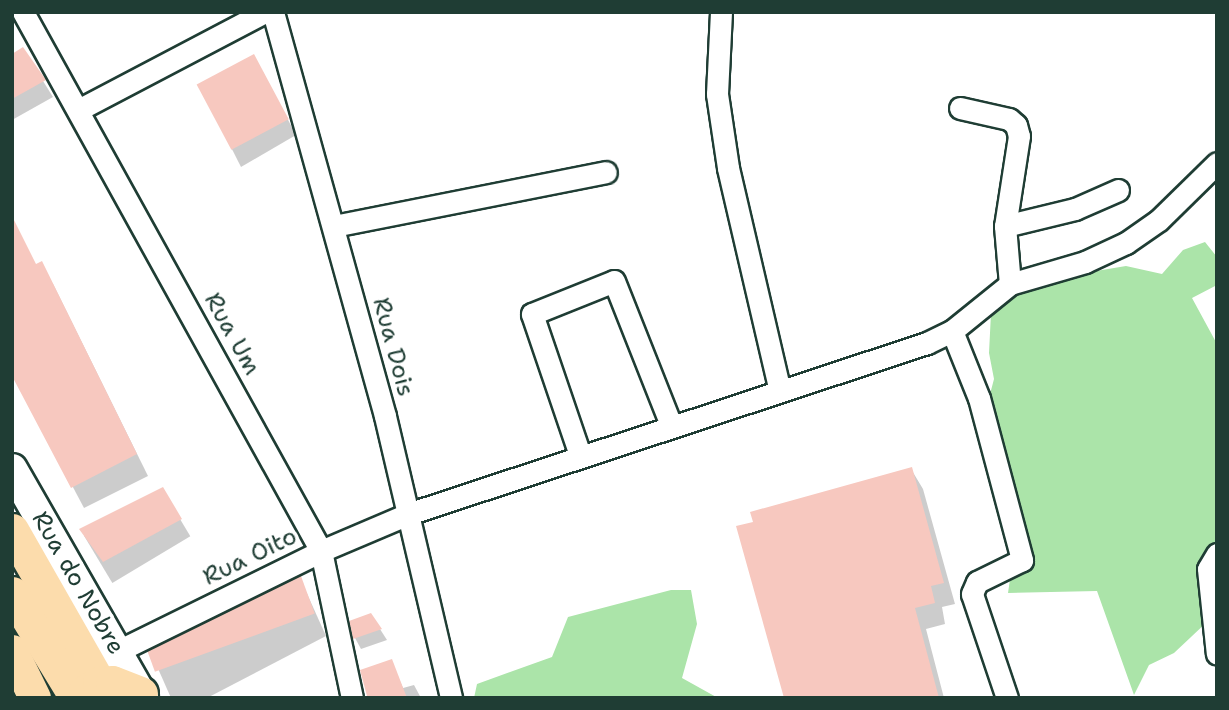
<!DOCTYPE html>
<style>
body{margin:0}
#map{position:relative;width:1229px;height:710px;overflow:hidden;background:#fff;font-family:"Shantell Sans",sans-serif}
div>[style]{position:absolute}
.green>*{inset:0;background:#abe4a9}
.shadow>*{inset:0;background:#0003;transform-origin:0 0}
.building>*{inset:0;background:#f7c8bf;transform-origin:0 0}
.roads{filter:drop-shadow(2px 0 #1f3d34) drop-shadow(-2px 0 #1f3d34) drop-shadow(0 2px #1f3d34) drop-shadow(0 -2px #1f3d34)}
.minor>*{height:21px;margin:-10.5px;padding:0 10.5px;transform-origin:10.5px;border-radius:10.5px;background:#fff}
.secondary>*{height:30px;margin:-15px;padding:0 15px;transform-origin:15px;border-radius:15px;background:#fff}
.primary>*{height:32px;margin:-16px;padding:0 16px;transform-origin:16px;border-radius:16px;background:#fcdcac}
.trunk>*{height:33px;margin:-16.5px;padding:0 16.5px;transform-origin:16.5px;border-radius:16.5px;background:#fcdcac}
span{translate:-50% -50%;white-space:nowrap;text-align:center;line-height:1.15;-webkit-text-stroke:7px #fff;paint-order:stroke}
.street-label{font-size:24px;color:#1f3d34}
.frame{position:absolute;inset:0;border:14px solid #1f3d34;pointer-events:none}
</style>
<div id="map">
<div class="green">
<i style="clip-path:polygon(1205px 242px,1217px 257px,1217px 285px,1192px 298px,1217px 344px,1217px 549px,1208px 621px,1174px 653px,1149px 665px,1134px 695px,1097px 591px,1008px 593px,1019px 518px,989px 398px,994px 379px,989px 353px,991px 313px,1017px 289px,1090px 272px,1126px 266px,1162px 274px,1183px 250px)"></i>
<i style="clip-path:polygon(671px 590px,691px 590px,697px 624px,682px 678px,718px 698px,474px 698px,477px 684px,552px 657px,568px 617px)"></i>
</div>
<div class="shadow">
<i style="clip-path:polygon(23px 49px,53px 97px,12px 120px,12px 56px)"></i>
<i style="clip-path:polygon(263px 72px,296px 135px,241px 167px,200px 86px)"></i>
<i style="clip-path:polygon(37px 265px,53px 284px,148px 476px,84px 508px,12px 372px)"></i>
<i style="clip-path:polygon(911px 469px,923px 489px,955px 604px,942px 607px,945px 624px,926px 629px,944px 698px,786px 698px)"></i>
<i style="left:162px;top:489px;width:55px;height:91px;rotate:59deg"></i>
<i style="clip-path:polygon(300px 578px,326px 636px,207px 698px,171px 698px,152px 655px)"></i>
<i style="clip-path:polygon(371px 615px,387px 640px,361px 649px,355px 638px)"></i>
<i style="clip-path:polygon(391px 661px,403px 688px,414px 685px,421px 698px,370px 698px)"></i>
</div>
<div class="building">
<i style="clip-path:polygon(23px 47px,46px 80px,12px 99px,12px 54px)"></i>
<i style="left:254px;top:54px;width:74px;height:65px;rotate:62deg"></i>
<i style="clip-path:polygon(12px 216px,36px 264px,42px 261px,137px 454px,71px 488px,12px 376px)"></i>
<i style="clip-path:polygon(912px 467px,944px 583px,931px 586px,935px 603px,915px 608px,939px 698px,784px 698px,736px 526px,753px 522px,750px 512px)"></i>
<i style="clip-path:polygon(163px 487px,182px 519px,103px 562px,79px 529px)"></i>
<i style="left:301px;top:576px;width:40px;height:170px;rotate:70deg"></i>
<i style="clip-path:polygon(371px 613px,382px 629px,353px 639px,349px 621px)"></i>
<i style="clip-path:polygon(392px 659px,407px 698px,367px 696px,360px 670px)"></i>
</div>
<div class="roads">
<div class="minor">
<i style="left:23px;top:12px;width:616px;rotate:61.06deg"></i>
<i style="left:321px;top:551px;width:150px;rotate:78.1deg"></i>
<i style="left:273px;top:12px;width:419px;rotate:74.5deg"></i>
<i style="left:385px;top:416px;width:290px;rotate:76.8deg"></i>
<i style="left:721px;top:12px;width:82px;rotate:92.8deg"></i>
<i style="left:717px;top:94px;width:75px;rotate:81.5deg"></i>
<i style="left:728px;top:168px;width:226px;rotate:76.9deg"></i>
<i style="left:960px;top:108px;width:50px;rotate:12.7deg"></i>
<i style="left:1009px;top:119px;width:9px;rotate:41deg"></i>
<i style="left:1016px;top:125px;width:11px;rotate:75deg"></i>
<i style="left:1019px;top:136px;width:91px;rotate:98.8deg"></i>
<i style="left:1005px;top:226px;width:58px;rotate:85.1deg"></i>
<i style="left:80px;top:109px;width:209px;rotate:-27.7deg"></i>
<i style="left:334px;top:226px;width:277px;rotate:-11.2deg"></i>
<i style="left:1005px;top:226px;width:72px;rotate:-13.7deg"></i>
<i style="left:1075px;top:209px;width:47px;rotate:-23.8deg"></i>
<i style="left:952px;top:331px;width:72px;rotate:68.1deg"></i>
<i style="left:979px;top:398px;width:168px;rotate:75.1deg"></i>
<i style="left:1022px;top:560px;width:50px;rotate:153.9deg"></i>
<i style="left:977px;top:582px;width:13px;rotate:113deg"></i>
<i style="left:972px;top:594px;width:110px;rotate:71.4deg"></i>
<i style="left:580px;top:455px;width:149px;rotate:-108.8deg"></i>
<i style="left:532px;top:314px;width:88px;rotate:-21.9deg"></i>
<i style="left:614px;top:281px;width:155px;rotate:68.4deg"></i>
<i style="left:1217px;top:554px;width:17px;rotate:121deg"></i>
<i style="left:1208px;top:569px;width:85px;rotate:84deg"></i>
<i style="left:118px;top:651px;width:226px;rotate:-26.2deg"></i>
<i style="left:321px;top:551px;width:95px;rotate:-23deg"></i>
<i style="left:408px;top:514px;width:546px;rotate:-18.24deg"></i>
<i style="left:927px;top:343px;width:28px;rotate:-26deg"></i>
<i style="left:952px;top:331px;width:75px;rotate:-39deg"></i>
<i style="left:1010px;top:284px;width:78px;rotate:-16.3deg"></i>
<i style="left:1085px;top:262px;width:45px;rotate:-24.9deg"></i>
<i style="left:1126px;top:243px;width:40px;rotate:-34.9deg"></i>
<i style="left:1159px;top:220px;width:81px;rotate:-44.5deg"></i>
</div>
<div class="secondary">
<i style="left:12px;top:469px;width:264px;rotate:60.2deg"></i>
</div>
<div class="primary">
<i style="left:12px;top:651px;width:52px;rotate:63.9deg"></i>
</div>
<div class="trunk">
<i style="left:12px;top:530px;width:193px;rotate:60.3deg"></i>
<i style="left:12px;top:593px;width:123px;rotate:58.6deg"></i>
<i style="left:85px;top:691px;width:16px;rotate:-30deg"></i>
<i style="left:99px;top:683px;width:13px;rotate:-4deg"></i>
<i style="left:112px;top:682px;width:31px;rotate:21deg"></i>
</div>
</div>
<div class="street-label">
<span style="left:232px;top:334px;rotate:61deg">Rua Um</span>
<span style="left:393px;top:347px;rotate:75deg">Rua Dois</span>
<span style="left:250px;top:557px;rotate:-26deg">Rua Oito</span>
<span style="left:78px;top:583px;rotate:60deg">Rua do Nobre</span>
</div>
<div class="frame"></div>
</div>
